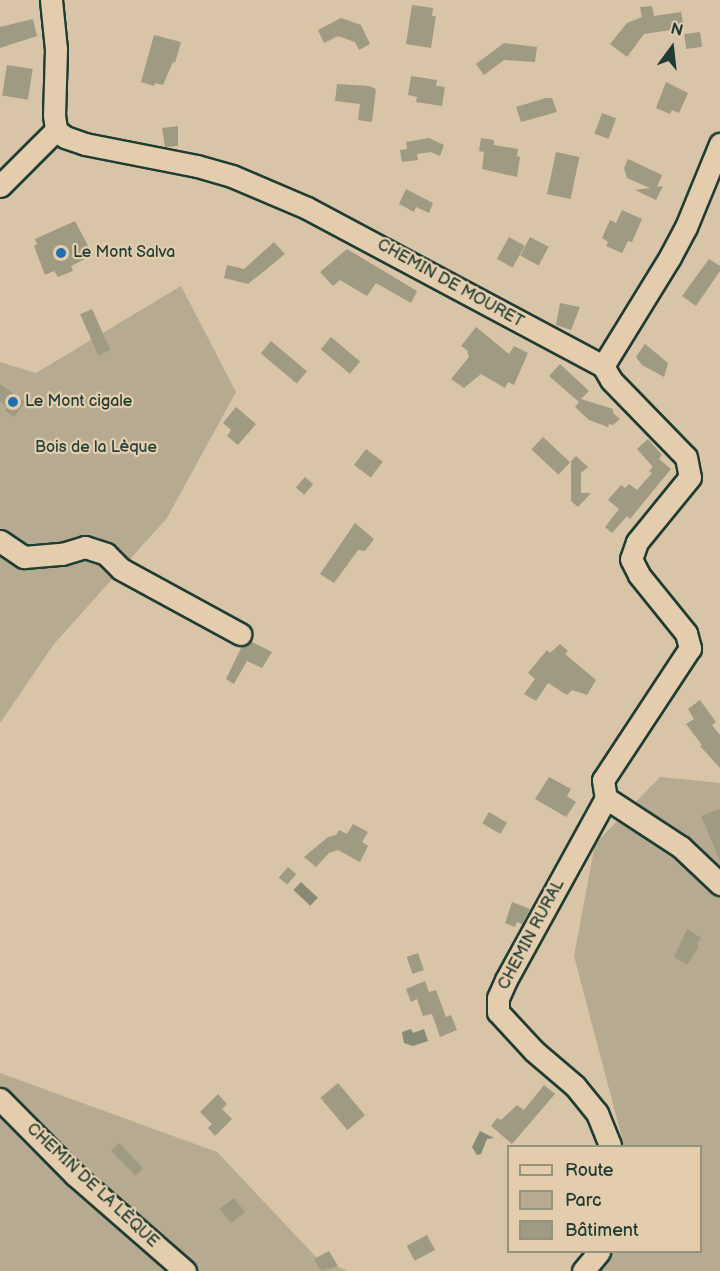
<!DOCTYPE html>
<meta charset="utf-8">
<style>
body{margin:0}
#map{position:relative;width:720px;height:1271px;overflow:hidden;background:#d8c4a6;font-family:"Balsamiq Sans",sans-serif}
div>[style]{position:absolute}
.green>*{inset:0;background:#b6ab91}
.water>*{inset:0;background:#878a74;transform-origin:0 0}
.building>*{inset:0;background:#9f9a82;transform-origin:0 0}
.roads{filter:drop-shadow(2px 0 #1f3d34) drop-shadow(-2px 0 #1f3d34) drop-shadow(0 2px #1f3d34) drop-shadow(0 -2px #1f3d34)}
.minor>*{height:21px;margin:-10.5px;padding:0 10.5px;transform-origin:10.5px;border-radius:10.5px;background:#e4cdad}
.dots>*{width:16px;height:16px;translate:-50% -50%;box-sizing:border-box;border:3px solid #e4cdad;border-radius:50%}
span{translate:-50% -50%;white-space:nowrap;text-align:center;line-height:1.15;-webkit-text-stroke:4.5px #e4cdad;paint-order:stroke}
.poi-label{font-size:16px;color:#1f3d34}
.left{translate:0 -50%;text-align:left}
.street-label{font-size:16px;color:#1f3d34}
.park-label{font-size:16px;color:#274239}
.legend{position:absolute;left:507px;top:1145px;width:195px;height:108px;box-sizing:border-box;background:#e4cdad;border:2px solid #95937d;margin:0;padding:8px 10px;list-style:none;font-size:18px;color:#1f3d34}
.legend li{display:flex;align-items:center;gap:12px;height:30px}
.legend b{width:30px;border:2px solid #95937d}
.north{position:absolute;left:642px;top:18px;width:60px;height:60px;-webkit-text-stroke:4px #e4cdad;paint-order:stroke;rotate:15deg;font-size:16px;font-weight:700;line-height:24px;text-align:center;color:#1f3d34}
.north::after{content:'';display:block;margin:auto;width:21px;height:27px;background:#1f3d34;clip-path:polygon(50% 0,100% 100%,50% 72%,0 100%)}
</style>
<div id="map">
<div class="green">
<i style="clip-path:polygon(181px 286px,236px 392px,167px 518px,54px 644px,0 723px,0 362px,36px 373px)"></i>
<i style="clip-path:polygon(660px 777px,720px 783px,720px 1271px,587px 1271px,592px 1252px,700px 1252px,700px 1146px,620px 1146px,622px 1138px,574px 956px,595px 844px)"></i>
<i style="clip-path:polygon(0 1073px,217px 1152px,317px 1258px,348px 1271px,0 1271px)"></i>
</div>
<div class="water">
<i style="left:301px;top:882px;width:23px;height:11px;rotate:43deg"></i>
<i style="clip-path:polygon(411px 1029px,413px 1033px,424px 1029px,428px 1041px,413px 1046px,404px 1043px,402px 1032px)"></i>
<i style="clip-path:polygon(480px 1131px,494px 1138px,487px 1139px,481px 1154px,477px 1155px,472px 1147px)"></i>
</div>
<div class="building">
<i style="clip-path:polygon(412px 5px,433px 8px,432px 16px,436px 16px,431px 48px,406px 44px)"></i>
<i style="clip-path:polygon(652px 6px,654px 16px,681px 12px,684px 28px,644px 34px,627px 57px,610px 44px,627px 23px,642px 17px,640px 7px)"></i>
<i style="clip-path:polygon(341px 18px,361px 25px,370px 44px,359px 50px,355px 42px,338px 36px,324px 43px,318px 30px)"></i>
<i style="clip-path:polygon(33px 19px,37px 36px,0 48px,0 27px)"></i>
<i style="left:700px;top:32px;width:15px;height:16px;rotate:82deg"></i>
<i style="clip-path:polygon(154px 35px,181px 42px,175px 63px,173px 62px,163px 85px,155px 83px,154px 86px,141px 82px)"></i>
<i style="clip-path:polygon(504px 43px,537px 47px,535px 62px,504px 60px,484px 75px,476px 64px)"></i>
<i style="left:7px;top:65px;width:26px;height:31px;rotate:9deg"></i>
<i style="clip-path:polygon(411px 76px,437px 80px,436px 86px,445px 87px,442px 106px,416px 102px,417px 97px,408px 95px)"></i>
<i style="clip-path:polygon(666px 82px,688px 93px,679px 113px,672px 110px,670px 114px,656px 108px)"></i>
<i style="clip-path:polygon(337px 84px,369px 86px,376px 89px,372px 122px,358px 120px,360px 104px,335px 101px)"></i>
<i style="clip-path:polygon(546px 98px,552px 98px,557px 112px,521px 122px,516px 107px)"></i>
<i style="left:602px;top:113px;width:15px;height:22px;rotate:20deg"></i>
<i style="clip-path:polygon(178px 126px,178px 146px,165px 147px,162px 128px)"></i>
<i style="clip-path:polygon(429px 138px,444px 145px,440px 156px,431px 152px,417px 154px,418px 160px,402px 162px,400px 150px,407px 149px,406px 142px)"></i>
<i style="clip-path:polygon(481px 138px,494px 140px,494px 145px,518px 149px,517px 156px,520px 157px,517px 177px,482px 169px,484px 152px,479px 151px)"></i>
<i style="left:556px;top:152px;width:24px;height:43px;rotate:12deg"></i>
<i style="clip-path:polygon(628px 159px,662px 175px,657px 187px,663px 186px,656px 200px,635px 190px,650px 188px,627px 178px,624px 168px)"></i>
<i style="clip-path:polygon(406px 189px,433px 203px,429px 213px,416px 207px,414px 212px,399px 204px)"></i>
<i style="clip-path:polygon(622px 210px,642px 219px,632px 242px,628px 241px,622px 253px,606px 246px,608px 242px,602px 238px,610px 220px,616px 223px)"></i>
<i style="clip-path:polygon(75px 221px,93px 255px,71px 266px,73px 271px,58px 277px,54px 271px,45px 275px,34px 246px,37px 244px,35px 239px)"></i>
<i style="left:509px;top:237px;width:18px;height:25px;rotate:29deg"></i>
<i style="left:530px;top:237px;width:21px;height:21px;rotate:28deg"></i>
<i style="clip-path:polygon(274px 242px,285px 254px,248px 284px,224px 278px,227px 265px,244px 269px)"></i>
<i style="clip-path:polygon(347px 249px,417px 291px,411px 303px,376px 283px,367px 296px,340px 280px,333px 286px,320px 272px)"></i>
<i style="clip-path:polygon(709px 259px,720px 266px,720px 271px,696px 306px,682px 296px)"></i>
<i style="clip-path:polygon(560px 303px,580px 307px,571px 330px,556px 325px)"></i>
<i style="left:92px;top:309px;width:45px;height:13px;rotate:66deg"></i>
<i style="clip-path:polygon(476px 327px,509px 354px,514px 346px,528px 353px,514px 385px,508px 382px,505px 388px,481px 374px,464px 388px,451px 379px,469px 357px,467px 350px,461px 346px)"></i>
<i style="left:331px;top:337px;width:38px;height:16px;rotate:40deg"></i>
<i style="left:271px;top:341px;width:47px;height:16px;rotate:40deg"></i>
<i style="clip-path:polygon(645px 344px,668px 363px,664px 377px,642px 365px,636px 357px)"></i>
<i style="clip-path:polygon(560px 364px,589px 391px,581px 399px,613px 409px,613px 413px,620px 419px,613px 425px,609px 424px,608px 427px,589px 420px,575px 407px,579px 402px,549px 376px)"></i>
<i style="clip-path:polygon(0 384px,25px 402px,14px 417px,5px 411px,7px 408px,0 401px)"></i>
<i style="clip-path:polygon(236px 407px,256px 424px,238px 445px,227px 436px,231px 430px,223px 423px)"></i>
<i style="left:543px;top:437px;width:37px;height:17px;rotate:43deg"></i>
<i style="clip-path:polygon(648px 439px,662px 455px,659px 459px,671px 469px,630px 519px,627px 516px,612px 533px,605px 527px,619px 509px,608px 500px,621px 485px,625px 488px,629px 484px,637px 490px,652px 473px,649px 471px,653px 467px,637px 449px)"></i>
<i style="left:366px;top:449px;width:21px;height:20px;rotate:37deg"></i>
<i style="clip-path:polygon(576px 456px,588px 467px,581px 473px,581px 493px,591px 493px,578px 507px,571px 501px,571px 461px)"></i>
<i style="left:305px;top:477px;width:11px;height:14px;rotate:41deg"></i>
<i style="clip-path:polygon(355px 523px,374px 539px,365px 551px,358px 550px,334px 583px,320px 574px)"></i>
<i style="clip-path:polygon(250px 641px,272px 652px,262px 668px,247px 661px,234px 684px,226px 679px,242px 646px)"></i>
<i style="clip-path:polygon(560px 644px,568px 651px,565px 654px,596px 680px,587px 695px,572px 690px,567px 695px,548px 683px,536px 701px,524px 694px,535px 679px,528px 673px,547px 650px,550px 653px)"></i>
<i style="clip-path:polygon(700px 700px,716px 722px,712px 725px,720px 735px,720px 768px,700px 746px,702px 745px,686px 724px,694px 719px,688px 709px)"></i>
<i style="clip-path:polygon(549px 777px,571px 789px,567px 796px,576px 802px,566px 817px,535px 799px)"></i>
<i style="clip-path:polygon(720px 809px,720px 861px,701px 816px)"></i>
<i style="left:489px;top:812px;width:21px;height:13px;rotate:31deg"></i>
<i style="clip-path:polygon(353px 824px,368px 832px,362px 842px,368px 846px,360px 862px,338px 850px,329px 853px,316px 867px,304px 857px,328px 837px,336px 835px,339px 830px,347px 834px)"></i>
<i style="left:288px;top:867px;width:11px;height:14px;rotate:41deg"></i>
<i style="clip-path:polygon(512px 902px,530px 909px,522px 924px,517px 922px,515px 927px,505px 923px)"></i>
<i style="clip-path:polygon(687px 929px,701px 938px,697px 944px,699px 946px,687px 965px,674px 957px)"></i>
<i style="left:418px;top:953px;width:18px;height:12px;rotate:71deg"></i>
<i style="clip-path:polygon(425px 981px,429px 992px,436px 990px,446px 1017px,451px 1015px,457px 1030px,440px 1037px,432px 1014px,423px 1016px,417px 999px,411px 1002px,406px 989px)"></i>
<i style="left:338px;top:1083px;width:42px;height:23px;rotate:50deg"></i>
<i style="clip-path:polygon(544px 1085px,555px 1094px,512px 1144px,491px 1126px,497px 1118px,501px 1120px,517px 1105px,524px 1110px)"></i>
<i style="clip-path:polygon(218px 1094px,227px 1104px,222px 1109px,232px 1119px,215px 1136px,208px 1128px,212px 1124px,200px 1112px)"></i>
<i style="left:119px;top:1143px;width:35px;height:11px;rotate:46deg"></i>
<i style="left:234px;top:1198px;width:18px;height:18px;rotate:52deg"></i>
<i style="left:427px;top:1235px;width:17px;height:23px;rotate:62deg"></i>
<i style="clip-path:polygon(329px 1251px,338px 1266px,321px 1271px,314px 1259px)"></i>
</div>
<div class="roads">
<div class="minor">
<i style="left:51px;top:0;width:49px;rotate:84.2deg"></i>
<i style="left:56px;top:49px;width:66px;rotate:91.7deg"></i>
<i style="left:54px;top:115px;width:15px;rotate:82deg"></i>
<i style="left:56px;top:130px;width:11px;rotate:38deg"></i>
<i style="left:65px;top:137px;width:21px;rotate:19deg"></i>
<i style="left:85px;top:144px;width:114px;rotate:11.1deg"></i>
<i style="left:197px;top:166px;width:36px;rotate:16deg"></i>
<i style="left:232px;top:176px;width:82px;rotate:23.1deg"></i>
<i style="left:307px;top:208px;width:336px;rotate:28.1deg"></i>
<i style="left:603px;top:366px;width:128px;rotate:-58.4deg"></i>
<i style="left:670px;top:257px;width:34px;rotate:-62deg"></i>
<i style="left:686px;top:227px;width:90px;rotate:-67.7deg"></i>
<i style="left:0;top:186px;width:79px;rotate:-45deg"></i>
<i style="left:603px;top:366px;width:16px;rotate:60deg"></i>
<i style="left:611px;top:380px;width:107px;rotate:45.8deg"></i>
<i style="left:686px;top:457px;width:20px;rotate:79deg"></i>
<i style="left:690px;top:477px;width:84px;rotate:129.2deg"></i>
<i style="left:637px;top:542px;width:18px;rotate:109deg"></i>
<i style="left:631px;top:559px;width:18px;rotate:63deg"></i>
<i style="left:639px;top:575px;width:75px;rotate:51deg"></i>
<i style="left:686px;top:633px;width:16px;rotate:75deg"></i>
<i style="left:690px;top:648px;width:158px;rotate:123.4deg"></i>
<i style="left:603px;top:780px;width:18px;rotate:81deg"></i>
<i style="left:606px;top:798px;width:90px;rotate:33.2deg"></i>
<i style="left:681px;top:847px;width:54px;rotate:43.5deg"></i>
<i style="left:0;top:541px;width:29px;rotate:34deg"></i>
<i style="left:24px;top:557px;width:38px;rotate:-5deg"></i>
<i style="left:62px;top:554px;width:24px;rotate:-17deg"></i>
<i style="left:85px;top:547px;width:22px;rotate:18deg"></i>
<i style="left:106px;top:554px;width:21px;rotate:45deg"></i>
<i style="left:121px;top:569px;width:136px;rotate:28.6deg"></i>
<i style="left:606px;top:798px;width:208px;rotate:118.8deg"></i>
<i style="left:506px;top:980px;width:20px;rotate:114deg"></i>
<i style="left:498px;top:998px;width:14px;rotate:90deg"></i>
<i style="left:498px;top:1012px;width:53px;rotate:47.3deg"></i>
<i style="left:534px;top:1051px;width:54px;rotate:40.5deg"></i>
<i style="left:575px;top:1086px;width:35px;rotate:51deg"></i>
<i style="left:597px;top:1113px;width:35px;rotate:68deg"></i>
<i style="left:0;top:1099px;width:107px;rotate:45.4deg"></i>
<i style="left:75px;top:1175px;width:146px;rotate:41.1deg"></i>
<i style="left:583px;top:1271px;width:25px;rotate:-50deg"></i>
</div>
</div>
<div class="dots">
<i style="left:61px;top:253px;background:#1f6fb2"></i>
<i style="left:13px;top:402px;background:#1f6fb2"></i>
</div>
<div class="poi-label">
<span class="left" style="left:73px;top:253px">Le Mont Salva</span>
<span class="left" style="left:25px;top:402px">Le Mont cigale</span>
</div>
<div class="street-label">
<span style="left:450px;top:284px;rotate:29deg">CHEMIN DE MOURET</span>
<span style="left:532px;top:935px;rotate:-62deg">CHEMIN RURAL</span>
<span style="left:92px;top:1186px;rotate:43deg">CHEMIN DE LA LÈQUE</span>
</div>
<div class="park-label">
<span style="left:96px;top:448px">Bois de la Lèque</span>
</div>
<ul class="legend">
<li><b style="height:8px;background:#e4cdad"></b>Route</li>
<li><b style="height:16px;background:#b6ab91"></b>Parc</li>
<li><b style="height:16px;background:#9f9a82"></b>Bâtiment</li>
</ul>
<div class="north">N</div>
</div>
